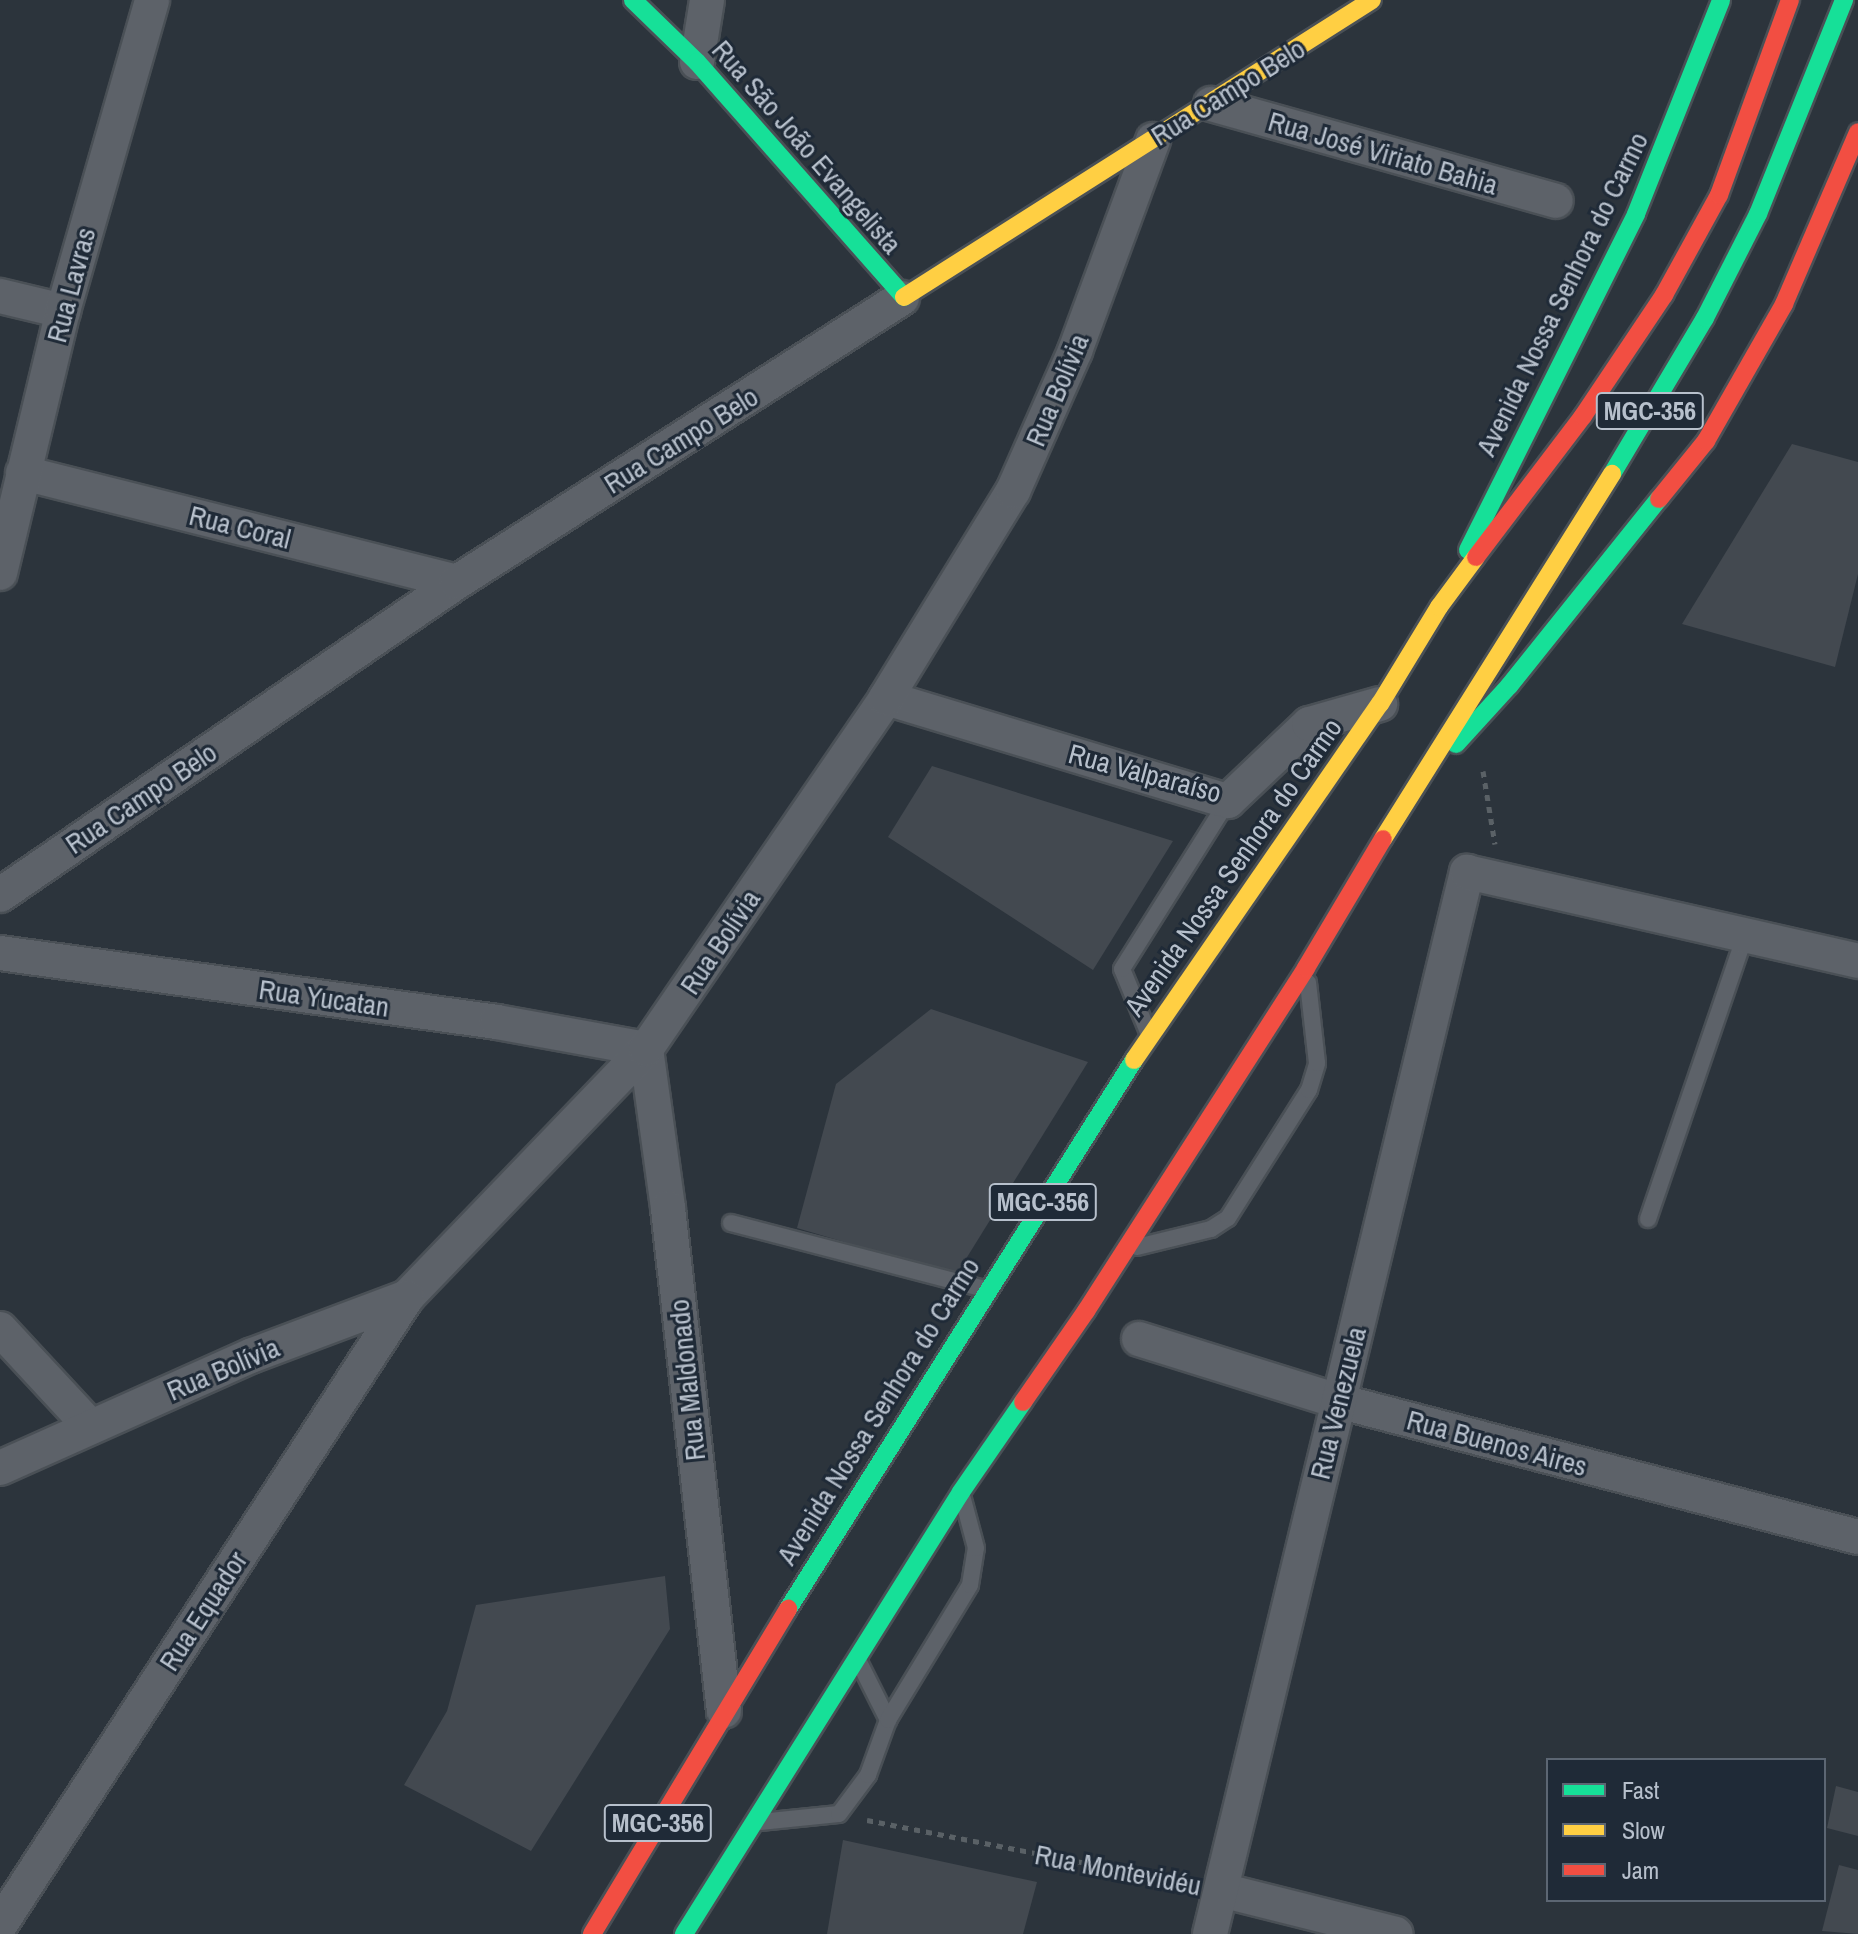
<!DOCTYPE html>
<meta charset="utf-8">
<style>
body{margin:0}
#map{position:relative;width:1858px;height:1934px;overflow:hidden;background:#2c343c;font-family:"Archivo Narrow",sans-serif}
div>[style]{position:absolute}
.building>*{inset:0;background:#434950}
.path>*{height:5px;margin-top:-2.5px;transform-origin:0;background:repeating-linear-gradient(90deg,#5a6166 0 6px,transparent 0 12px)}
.roads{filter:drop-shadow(2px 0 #4a5056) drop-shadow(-2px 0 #4a5056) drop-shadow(0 2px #4a5056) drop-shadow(0 -2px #4a5056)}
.lane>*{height:16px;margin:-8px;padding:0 8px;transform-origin:8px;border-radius:8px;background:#5d6269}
.street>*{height:34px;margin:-17px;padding:0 17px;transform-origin:17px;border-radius:17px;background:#5d6269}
.fast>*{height:18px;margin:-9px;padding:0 9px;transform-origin:9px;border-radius:9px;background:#16e098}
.slow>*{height:18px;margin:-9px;padding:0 9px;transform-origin:9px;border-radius:9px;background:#ffcf43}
.jam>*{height:18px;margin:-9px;padding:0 9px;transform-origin:9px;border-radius:9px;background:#f24e42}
span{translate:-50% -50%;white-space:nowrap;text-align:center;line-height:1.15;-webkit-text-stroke:6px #1f2a37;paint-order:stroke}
.shield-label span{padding:2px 6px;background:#1f2a37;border:2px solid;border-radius:6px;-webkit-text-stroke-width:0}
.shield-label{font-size:26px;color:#b7c0cc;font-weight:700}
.street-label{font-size:28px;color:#b7c0cc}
.legend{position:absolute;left:1546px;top:1758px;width:280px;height:144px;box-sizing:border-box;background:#1f2a37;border:2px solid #5c6673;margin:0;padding:10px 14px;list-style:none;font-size:24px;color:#b7c0cc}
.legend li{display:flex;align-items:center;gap:16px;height:40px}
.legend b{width:40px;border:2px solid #5c6673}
</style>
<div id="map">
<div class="building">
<i style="clip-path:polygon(1792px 444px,1858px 462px,1858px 574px,1835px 667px,1682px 624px)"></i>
<i style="clip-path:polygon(932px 766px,1173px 841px,1093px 970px,888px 837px)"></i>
<i style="clip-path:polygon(931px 1009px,1088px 1062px,956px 1275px,797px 1228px,836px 1084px)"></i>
<i style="clip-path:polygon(665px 1576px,670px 1629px,531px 1851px,404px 1785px,447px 1711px,476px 1605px)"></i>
<i style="clip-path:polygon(1836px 1786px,1858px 1792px,1858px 1836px,1827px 1828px)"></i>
<i style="clip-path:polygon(843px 1840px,1037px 1882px,1023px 1934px,827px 1934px)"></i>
<i style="clip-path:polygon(1839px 1865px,1858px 1870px,1858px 1934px,1822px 1931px)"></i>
</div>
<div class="path">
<i style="left:1483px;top:771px;width:74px;rotate:80.7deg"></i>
<i style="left:867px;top:1820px;width:326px;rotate:11.1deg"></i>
</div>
<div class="roads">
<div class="lane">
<i style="left:1148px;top:1032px;width:68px;rotate:-112.4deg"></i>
<i style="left:1122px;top:969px;width:199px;rotate:-57.8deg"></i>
<i style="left:1648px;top:1219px;width:300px;rotate:-71.1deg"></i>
<i style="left:731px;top:1223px;width:262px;rotate:14.6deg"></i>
<i style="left:1137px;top:1247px;width:76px;rotate:-13.7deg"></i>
<i style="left:1211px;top:1229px;width:20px;rotate:-33deg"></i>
<i style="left:1228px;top:1218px;width:151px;rotate:-57.7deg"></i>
<i style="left:1309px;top:1090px;width:28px;rotate:-73deg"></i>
<i style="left:1317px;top:1063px;width:81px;rotate:-96.4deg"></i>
<i style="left:860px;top:1664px;width:63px;rotate:63.4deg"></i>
<i style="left:760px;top:1822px;width:79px;rotate:-5.8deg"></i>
<i style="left:839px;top:1814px;width:49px;rotate:-53.4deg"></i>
<i style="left:868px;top:1775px;width:59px;rotate:-70deg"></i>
<i style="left:888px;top:1720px;width:158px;rotate:-58.7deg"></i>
<i style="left:970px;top:1585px;width:37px;rotate:-81deg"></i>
<i style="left:976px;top:1548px;width:51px;rotate:-104.9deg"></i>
</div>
<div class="street">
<i style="left:697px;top:62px;width:63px;rotate:-80.8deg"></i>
<i style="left:1211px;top:104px;width:358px;rotate:15.7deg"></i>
<i style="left:0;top:296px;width:65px;rotate:13.4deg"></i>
<i style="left:23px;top:473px;width:447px;rotate:14.1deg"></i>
<i style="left:0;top:573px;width:269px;rotate:-76.5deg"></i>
<i style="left:63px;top:311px;width:323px;rotate:-74deg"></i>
<i style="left:886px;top:698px;width:357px;rotate:16.8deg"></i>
<i style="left:1228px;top:801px;width:112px;rotate:-43.5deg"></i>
<i style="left:1309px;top:724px;width:74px;rotate:-15.7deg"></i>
<i style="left:0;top:895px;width:554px;rotate:-34.41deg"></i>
<i style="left:457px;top:582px;width:528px;rotate:-32.55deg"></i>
<i style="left:0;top:953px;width:502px;rotate:7.9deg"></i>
<i style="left:497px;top:1022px;width:151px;rotate:10.3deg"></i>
<i style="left:646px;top:1049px;width:161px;rotate:82.1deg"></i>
<i style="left:668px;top:1208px;width:506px;rotate:83.65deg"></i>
<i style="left:0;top:1329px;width:131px;rotate:47.2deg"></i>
<i style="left:1139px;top:1339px;width:208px;rotate:17.3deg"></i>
<i style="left:1338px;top:1401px;width:537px;rotate:14.66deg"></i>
<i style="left:0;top:1468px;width:277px;rotate:-24.1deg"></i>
<i style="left:253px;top:1355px;width:165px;rotate:-20.6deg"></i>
<i style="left:407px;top:1297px;width:344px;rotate:-46.1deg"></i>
<i style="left:646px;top:1049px;width:425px;rotate:-55.6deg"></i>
<i style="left:886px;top:698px;width:243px;rotate:-58.5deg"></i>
<i style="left:1013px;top:491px;width:153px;rotate:-66.1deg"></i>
<i style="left:1075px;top:351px;width:225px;rotate:-69.7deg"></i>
<i style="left:1221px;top:1890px;width:180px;rotate:14.1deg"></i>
<i style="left:0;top:1925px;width:748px;rotate:-57.05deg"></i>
<i style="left:1210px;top:1934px;width:1093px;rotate:-76.4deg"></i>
<i style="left:1467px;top:872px;width:401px;rotate:12.8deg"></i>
</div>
<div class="fast">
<i style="left:633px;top:0;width:89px;rotate:44.1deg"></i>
<i style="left:697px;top:62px;width:313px;rotate:48.6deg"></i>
<i style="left:1612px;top:474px;width:182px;rotate:-59.2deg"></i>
<i style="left:1705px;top:318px;width:117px;rotate:-63deg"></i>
<i style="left:1758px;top:214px;width:231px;rotate:-68.1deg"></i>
<i style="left:1468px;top:550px;width:376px;rotate:-63.4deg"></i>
<i style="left:1636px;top:214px;width:230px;rotate:-68.3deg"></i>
<i style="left:1456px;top:744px;width:79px;rotate:-47.6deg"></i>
<i style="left:1509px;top:686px;width:240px;rotate:-51.3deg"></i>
<i style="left:788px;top:1609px;width:649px;rotate:-57.78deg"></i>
<i style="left:684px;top:1934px;width:522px;rotate:-57.92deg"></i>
<i style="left:961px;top:1492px;width:109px;rotate:-55.4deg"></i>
</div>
<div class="slow">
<i style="left:904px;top:297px;width:554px;rotate:-32.4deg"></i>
<i style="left:1383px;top:839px;width:431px;rotate:-57.9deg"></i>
<i style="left:1134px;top:1060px;width:433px;rotate:-55.4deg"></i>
<i style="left:1380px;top:704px;width:114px;rotate:-58.7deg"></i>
<i style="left:1439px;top:607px;width:62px;rotate:-53.5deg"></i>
</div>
<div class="jam">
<i style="left:1659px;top:499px;width:75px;rotate:-51deg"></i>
<i style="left:1706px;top:441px;width:158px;rotate:-60.3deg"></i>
<i style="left:1784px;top:304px;width:187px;rotate:-66.7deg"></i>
<i style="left:1476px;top:557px;width:177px;rotate:-52.8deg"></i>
<i style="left:1583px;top:416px;width:146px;rotate:-56.2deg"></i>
<i style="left:1664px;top:295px;width:114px;rotate:-61.2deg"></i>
<i style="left:1719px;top:195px;width:208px;rotate:-70deg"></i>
<i style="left:1023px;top:1402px;width:111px;rotate:-55.3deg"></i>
<i style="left:1086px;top:1311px;width:407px;rotate:-57.3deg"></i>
<i style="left:1306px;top:968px;width:150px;rotate:-59.2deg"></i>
<i style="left:592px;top:1934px;width:380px;rotate:-58.9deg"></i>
</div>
</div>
<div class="shield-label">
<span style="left:1650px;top:411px">MGC-356</span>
<span style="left:1043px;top:1202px">MGC-356</span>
<span style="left:658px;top:1823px">MGC-356</span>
</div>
<div class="street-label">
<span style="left:1228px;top:92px;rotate:-32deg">Rua Campo Belo</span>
<span style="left:807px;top:147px;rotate:49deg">Rua São João Evangelista</span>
<span style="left:1383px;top:153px;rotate:16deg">Rua José Viriato Bahia</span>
<span style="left:71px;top:285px;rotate:-75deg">Rua Lavras</span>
<span style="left:1562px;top:294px;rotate:-64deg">Avenida Nossa Senhora do Carmo</span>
<span style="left:1057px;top:390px;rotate:-67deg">Rua Bolívia</span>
<span style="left:681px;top:440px;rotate:-32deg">Rua Campo Belo</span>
<span style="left:240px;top:527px;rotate:14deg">Rua Coral</span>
<span style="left:1145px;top:773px;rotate:15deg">Rua Valparaíso</span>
<span style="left:141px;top:798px;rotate:-34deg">Rua Campo Belo</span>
<span style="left:1233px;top:867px;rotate:-55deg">Avenida Nossa Senhora do Carmo</span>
<span style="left:720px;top:942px;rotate:-56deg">Rua Bolívia</span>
<span style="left:324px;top:998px;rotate:8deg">Rua Yucatan</span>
<span style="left:223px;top:1369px;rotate:-23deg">Rua Bolívia</span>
<span style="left:687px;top:1380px;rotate:-96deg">Rua Maldonado</span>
<span style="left:1338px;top:1403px;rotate:-76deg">Rua Venezuela</span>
<span style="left:878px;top:1411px;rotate:-58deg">Avenida Nossa Senhora do Carmo</span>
<span style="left:1497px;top:1443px;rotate:15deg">Rua Buenos Aires</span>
<span style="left:203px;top:1611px;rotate:-57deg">Rua Equador</span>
<span style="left:1118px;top:1870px;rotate:11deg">Rua Montevidéu</span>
</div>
<ul class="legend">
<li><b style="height:10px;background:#16e098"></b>Fast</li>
<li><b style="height:10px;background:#ffcf43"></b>Slow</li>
<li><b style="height:10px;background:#f24e42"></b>Jam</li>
</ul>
</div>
